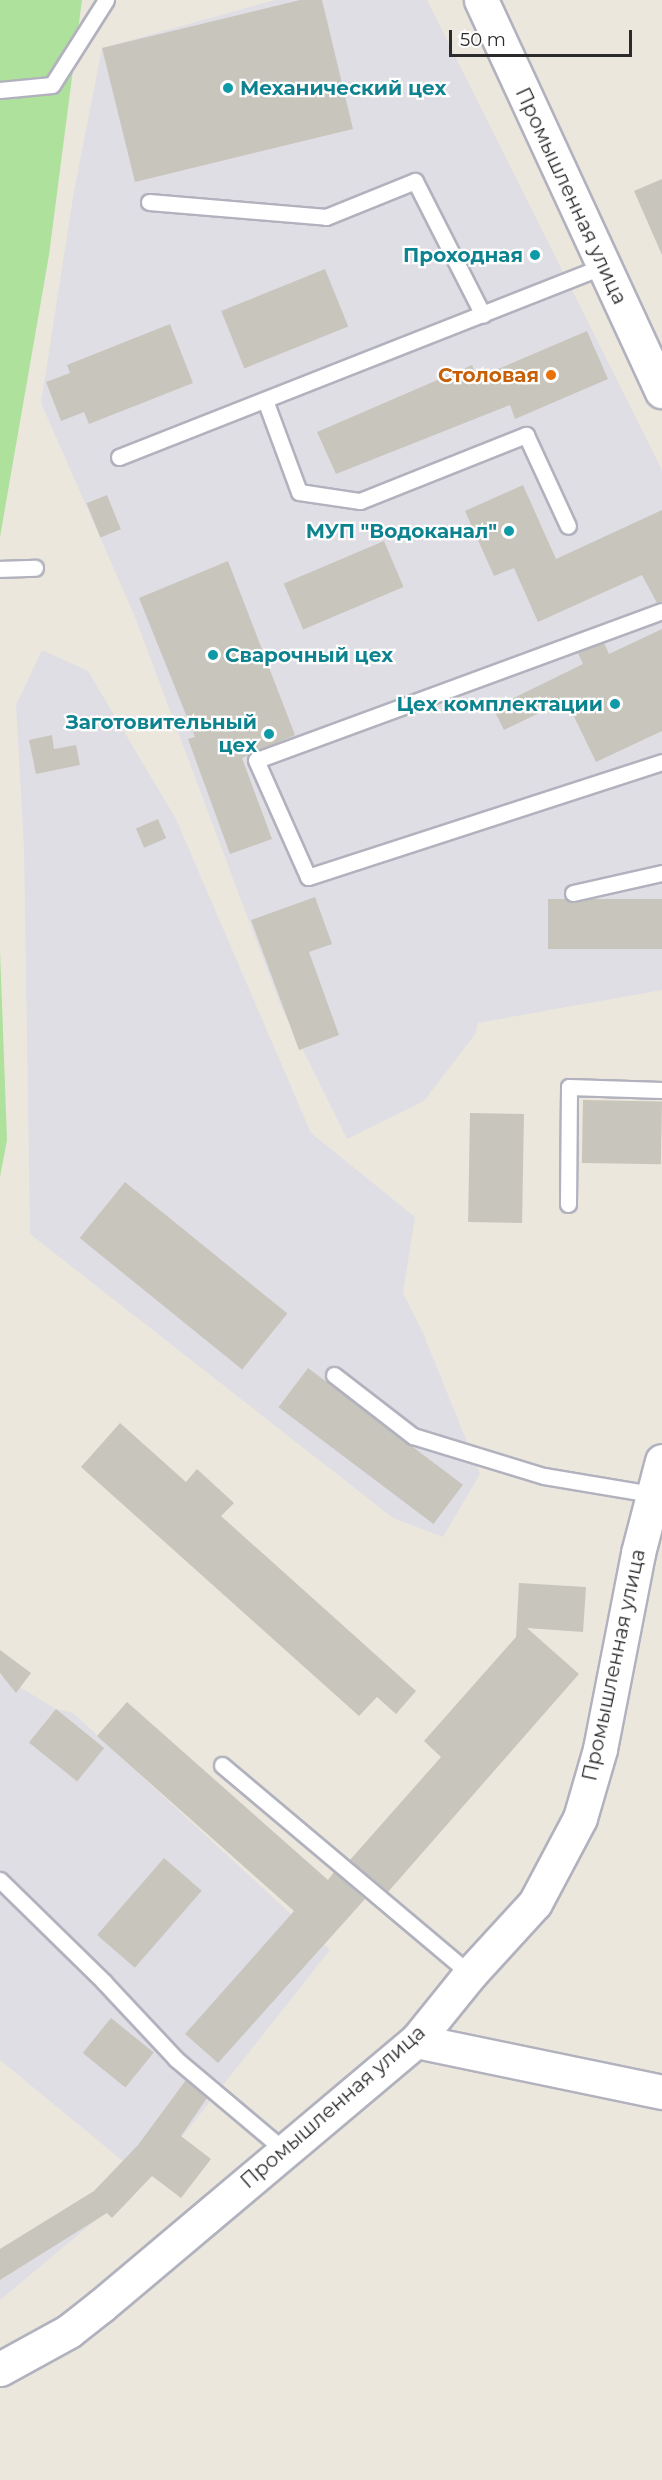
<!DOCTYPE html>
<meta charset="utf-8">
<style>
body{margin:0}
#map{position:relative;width:662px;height:2480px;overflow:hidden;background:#ece7dd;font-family:Montserrat,sans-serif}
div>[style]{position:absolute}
.industrial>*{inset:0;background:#e0dee5}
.green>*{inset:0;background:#aee19c}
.building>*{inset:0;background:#c8c5bc;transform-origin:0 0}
.roads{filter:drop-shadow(2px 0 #b1b2be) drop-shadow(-2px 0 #b1b2be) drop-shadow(0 2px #b1b2be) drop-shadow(0 -2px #b1b2be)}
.service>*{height:15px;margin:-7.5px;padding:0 7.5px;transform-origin:7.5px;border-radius:7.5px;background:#fff}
.tertiary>*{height:33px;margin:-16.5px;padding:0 16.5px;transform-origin:16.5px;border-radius:16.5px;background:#fff}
.secondary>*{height:33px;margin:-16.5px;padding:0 16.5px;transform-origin:16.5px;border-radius:16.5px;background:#fff}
.dots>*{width:16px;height:16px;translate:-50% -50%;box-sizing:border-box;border:3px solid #fff;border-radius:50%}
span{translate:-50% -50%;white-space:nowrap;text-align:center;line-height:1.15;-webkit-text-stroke:4.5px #fff;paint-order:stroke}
.culture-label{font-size:20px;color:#0d838f;font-weight:700}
.left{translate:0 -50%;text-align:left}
.right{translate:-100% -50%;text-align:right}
.street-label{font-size:20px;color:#2b2b2b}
.food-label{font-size:20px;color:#c56008;font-weight:700}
.scale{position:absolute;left:449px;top:30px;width:183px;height:27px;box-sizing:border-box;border:3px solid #2b2b2b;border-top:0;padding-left:8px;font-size:18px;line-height:21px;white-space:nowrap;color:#2b2b2b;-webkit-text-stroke:4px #fff;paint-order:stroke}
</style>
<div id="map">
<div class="industrial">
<i style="clip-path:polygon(275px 0,427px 0,662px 470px,662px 990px,478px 1023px,476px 1033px,424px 1101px,347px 1139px,280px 1004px,135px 617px,41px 403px,74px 191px,102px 48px)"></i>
<i style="clip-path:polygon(42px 650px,88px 671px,176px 819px,311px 1133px,415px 1217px,403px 1293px,423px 1333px,480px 1474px,443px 1537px,393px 1518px,30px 1234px,24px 849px,16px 705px)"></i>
<i style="clip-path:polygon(0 1675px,56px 1709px,73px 1713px,330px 1950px,147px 2181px,0 2060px)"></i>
<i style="clip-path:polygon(82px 2198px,96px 2220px,0 2300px,0 2249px)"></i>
</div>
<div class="green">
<i style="clip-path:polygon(0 0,82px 0,49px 255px,0 537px)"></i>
<i style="clip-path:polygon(0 950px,7px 1140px,0 1177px)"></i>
</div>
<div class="building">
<i style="clip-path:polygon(300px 0,322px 0,353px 129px,135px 182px,102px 48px)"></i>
<i style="clip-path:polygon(662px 179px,662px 255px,634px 191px)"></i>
<i style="left:325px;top:269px;width:62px;height:112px;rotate:68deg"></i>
<i style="clip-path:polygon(170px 324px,193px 383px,89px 424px,84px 412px,61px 421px,46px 382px,70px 373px,67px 365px)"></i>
<i style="clip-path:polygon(587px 331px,608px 379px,515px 419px,510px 405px,336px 474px,317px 432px,472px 365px,477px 378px)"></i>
<i style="clip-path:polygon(523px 485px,556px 559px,662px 510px,662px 601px,657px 603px,642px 575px,538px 622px,514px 568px,494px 576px,465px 511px)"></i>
<i style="left:107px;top:495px;width:37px;height:22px;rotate:68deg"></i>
<i style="left:384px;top:541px;width:50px;height:109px;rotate:67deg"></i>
<i style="clip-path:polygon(228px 561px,295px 735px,242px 758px,272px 839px,230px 854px,188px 739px,195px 737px,139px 598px)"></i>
<i style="clip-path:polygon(662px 629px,662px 731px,596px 762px,566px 700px,504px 730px,493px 708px,583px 664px,578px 653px,604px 643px,609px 654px)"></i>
<i style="clip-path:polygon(52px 735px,54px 749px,76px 745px,80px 765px,36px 774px,29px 740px)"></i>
<i style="left:158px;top:819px;width:21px;height:24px;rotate:67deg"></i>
<i style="clip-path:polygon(315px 897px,332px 944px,309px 952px,339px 1035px,299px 1050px,251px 920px)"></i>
<i style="left:662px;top:899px;width:50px;height:114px;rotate:90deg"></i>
<i style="left:583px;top:1100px;width:79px;height:63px;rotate:1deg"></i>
<i style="left:470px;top:1113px;width:54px;height:109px;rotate:1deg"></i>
<i style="left:125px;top:1182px;width:209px;height:72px;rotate:39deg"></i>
<i style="left:308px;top:1368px;width:194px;height:49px;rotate:37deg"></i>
<i style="clip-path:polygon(120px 1423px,186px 1482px,197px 1469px,234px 1503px,221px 1516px,416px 1691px,396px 1714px,377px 1697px,359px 1716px,81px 1467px)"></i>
<i style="clip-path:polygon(519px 1583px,586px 1587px,583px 1632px,527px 1628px,579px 1674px,388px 1892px,350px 1860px,441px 1757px,424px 1741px,516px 1637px)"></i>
<i style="clip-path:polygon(0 1650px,31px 1673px,16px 1693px,0 1673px)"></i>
<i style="clip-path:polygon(127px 1702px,328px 1880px,334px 1872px,365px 1899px,218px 2063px,185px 2034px,294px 1911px,97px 1736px)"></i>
<i style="left:56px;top:1709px;width:62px;height:43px;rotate:39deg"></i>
<i style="left:164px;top:1858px;width:50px;height:102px;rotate:41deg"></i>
<i style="left:111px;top:2018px;width:55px;height:45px;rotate:39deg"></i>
<i style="clip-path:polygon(186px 2080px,207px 2098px,181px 2136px,211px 2159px,181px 2198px,152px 2176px,112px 2218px,107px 2213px,0 2280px,0 2249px,94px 2191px,138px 2145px)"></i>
</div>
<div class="roads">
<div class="service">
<i style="left:0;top:90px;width:52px;rotate:-5.5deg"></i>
<i style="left:52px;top:85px;width:101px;rotate:-57.6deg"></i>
<i style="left:149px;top:202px;width:178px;rotate:4.8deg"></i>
<i style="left:326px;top:217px;width:96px;rotate:-22deg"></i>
<i style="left:415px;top:181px;width:150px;rotate:63.1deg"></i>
<i style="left:265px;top:400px;width:98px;rotate:69.7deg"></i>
<i style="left:299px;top:492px;width:62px;rotate:8.4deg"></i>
<i style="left:360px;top:501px;width:179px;rotate:-21.7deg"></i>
<i style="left:526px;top:435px;width:100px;rotate:65.2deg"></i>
<i style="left:119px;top:457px;width:521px;rotate:-21.5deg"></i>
<i style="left:0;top:569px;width:35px;rotate:-2deg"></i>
<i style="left:662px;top:611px;width:432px;rotate:159.8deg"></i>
<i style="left:256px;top:760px;width:128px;rotate:66deg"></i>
<i style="left:308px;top:877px;width:372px;rotate:-18deg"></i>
<i style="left:573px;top:893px;width:91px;rotate:-12.7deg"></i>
<i style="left:568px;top:1204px;width:117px;rotate:-89.5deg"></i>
<i style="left:569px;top:1087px;width:93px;rotate:1.8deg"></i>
<i style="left:334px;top:1375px;width:100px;rotate:37.7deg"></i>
<i style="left:413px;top:1436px;width:137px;rotate:17deg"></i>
<i style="left:544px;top:1476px;width:109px;rotate:9.5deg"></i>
<i style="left:222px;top:1765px;width:324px;rotate:40.1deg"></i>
<i style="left:0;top:1880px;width:146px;rotate:44.4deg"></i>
<i style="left:104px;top:1982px;width:105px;rotate:46.9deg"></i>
<i style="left:176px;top:2059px;width:141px;rotate:40.1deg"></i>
</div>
<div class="tertiary">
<i style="left:416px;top:2041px;width:251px;rotate:11.7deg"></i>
</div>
<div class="secondary">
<i style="left:481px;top:0;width:431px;rotate:65.2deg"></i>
<i style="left:0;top:2369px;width:79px;rotate:-28.8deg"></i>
<i style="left:69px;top:2331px;width:42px;rotate:-38.2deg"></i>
<i style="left:102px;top:2305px;width:410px;rotate:-40.1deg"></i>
<i style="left:416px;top:2041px;width:86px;rotate:-51.1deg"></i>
<i style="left:470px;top:1974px;width:96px;rotate:-47.5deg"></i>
<i style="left:535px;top:1903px;width:96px;rotate:-62.1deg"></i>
<i style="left:580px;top:1818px;width:72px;rotate:-73.8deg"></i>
<i style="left:600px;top:1749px;width:200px;rotate:-79deg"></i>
<i style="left:638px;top:1553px;width:95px;rotate:-75.4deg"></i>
</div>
</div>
<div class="dots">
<i style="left:228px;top:88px;background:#0f9aa8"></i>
<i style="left:535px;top:255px;background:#0f9aa8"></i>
<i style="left:551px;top:375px;background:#e8710a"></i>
<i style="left:509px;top:531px;background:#0f9aa8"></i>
<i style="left:213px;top:655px;background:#0f9aa8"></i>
<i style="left:615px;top:704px;background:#0f9aa8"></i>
<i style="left:269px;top:734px;background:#0f9aa8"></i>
</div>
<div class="culture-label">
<span class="left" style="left:240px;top:88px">Механический цех</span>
<span class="right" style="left:523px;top:255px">Проходная</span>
<span class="right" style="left:497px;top:531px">МУП "Водоканал"</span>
<span class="left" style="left:225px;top:655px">Сварочный цех</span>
<span class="right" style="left:603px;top:704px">Цех комплектации</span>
<span class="right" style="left:257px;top:734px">Заготовительный<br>цех</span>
</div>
<div class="street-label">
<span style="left:571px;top:196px;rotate:65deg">Промышленная улица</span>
<span style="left:614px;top:1665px;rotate:-78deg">Промышленная улица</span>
<span style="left:333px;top:2107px;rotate:-41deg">Промышленная улица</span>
</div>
<div class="food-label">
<span class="right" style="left:539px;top:375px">Столовая</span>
</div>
<div class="scale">50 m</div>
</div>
